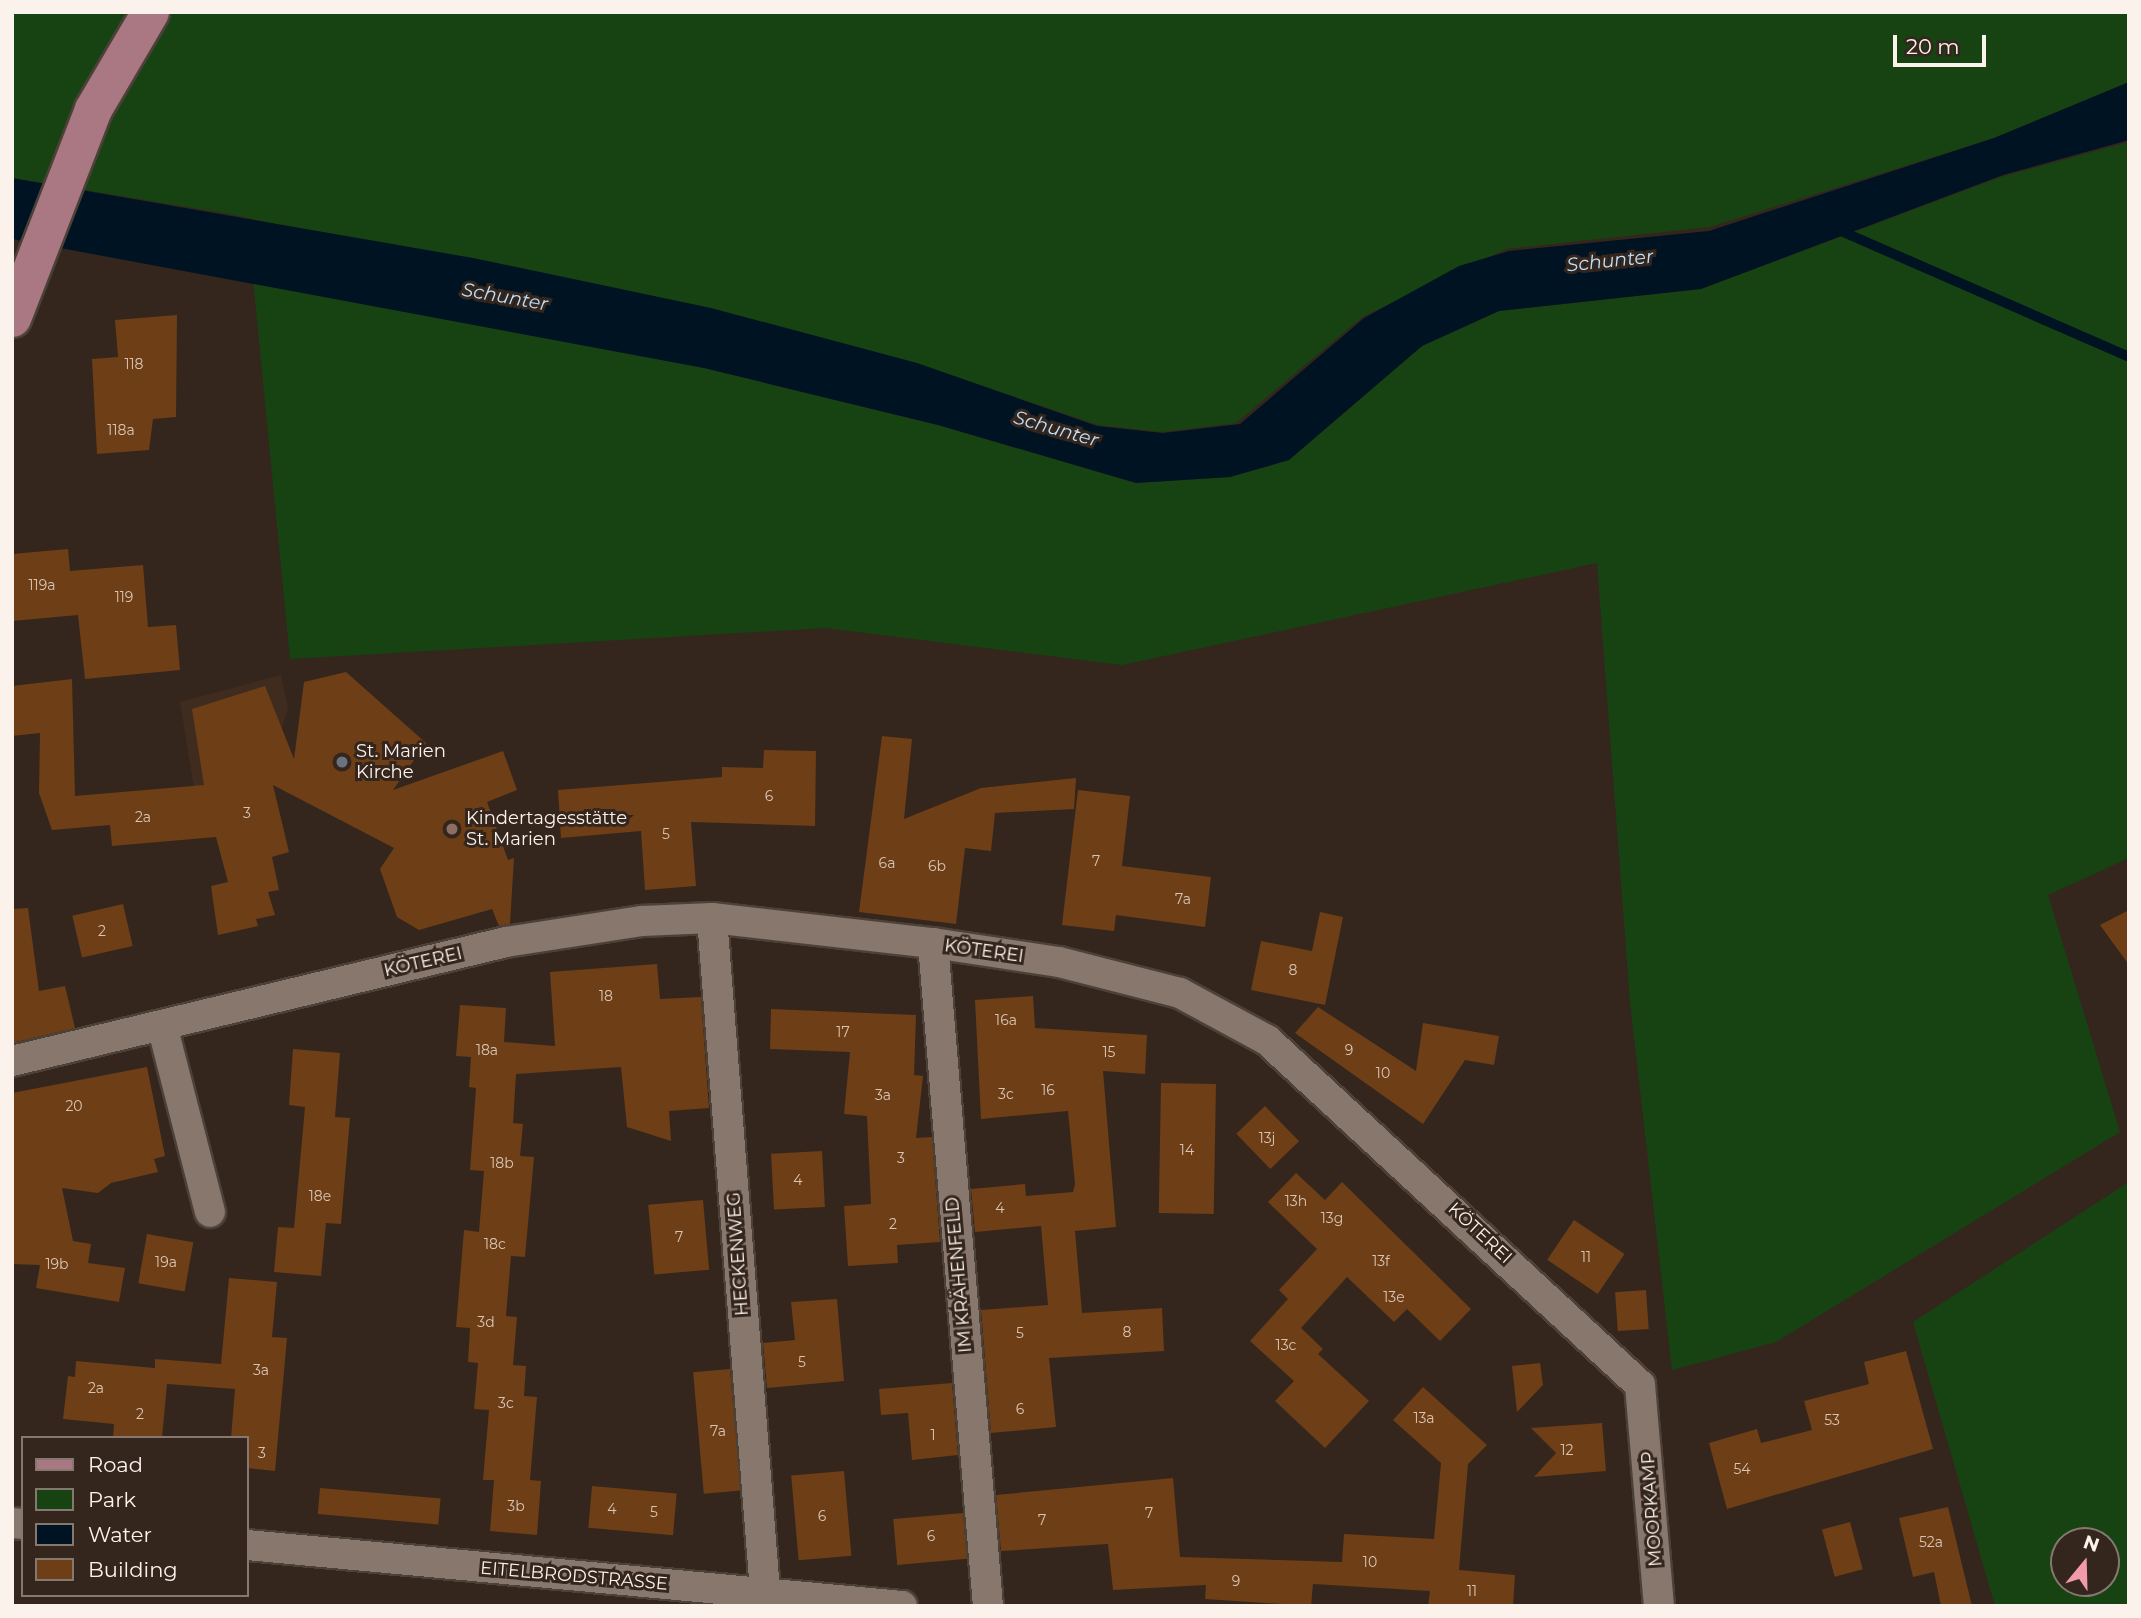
<!DOCTYPE html>
<meta charset="utf-8">
<style>
body{margin:0}
#map{position:relative;width:2141px;height:1618px;overflow:hidden;background:#34261d;font-family:Montserrat,sans-serif}
div>[style]{position:absolute}
.built>*{inset:0;background:#3f2c1f}
.green>*{inset:0;background:#174313}
.water>*{inset:0;background:#001322}
.stream>*{height:10px;margin:-5px;padding:0 5px;transform-origin:5px;border-radius:5px;background:#001322}
.building>*{inset:0;background:#6e3e16;transform-origin:0 0}
.roads{filter:drop-shadow(2px 0 #4c4139) drop-shadow(-2px 0 #4c4139) drop-shadow(0 2px #4c4139) drop-shadow(0 -2px #4c4139)}
.minor>*{height:30px;margin:-15px;padding:0 15px;transform-origin:15px;border-radius:15px;background:#87776c}
.major>*{height:37px;margin:-18.5px;padding:0 18.5px;transform-origin:18.5px;border-radius:18.5px;background:#aa7882}
.dots>*{width:19px;height:19px;translate:-50% -50%;box-sizing:border-box;border:4px solid #34261d;border-radius:50%}
span{translate:-50% -50%;white-space:nowrap;text-align:center;line-height:1.15;-webkit-text-stroke:6px #34261d;paint-order:stroke}
.number-label{font-size:14px;color:#d8c5b6}
.number-label span{-webkit-text-stroke-width:0}
.poi-label{font-size:18px;color:#fcf2ec}
.left{translate:0 -50%;text-align:left}
.street-label{font-size:18px;color:#fcf2ec}
.water-label{font-size:19px;color:#bcdffc;font-style:italic}
.frame{position:absolute;inset:0;border:14px solid #fcf2ec;pointer-events:none}
.legend{position:absolute;left:21px;top:1436px;width:228px;height:161px;box-sizing:border-box;background:#34261d;border:2px solid #847870;margin:0;padding:9px 12px;list-style:none;font-size:21px;color:#fcf2ec}
.legend li{display:flex;align-items:center;gap:14px;height:35px}
.legend b{width:35px;border:2px solid #847870}
.north{position:absolute;left:2050px;top:1527px;width:70px;height:70px;box-sizing:border-box;background:#34261d;border:2px solid #847870;border-radius:50%;rotate:19deg;font-size:19px;font-weight:700;line-height:28px;text-align:center;color:#fcf2ec}
.north::after{content:'';display:block;margin:auto;width:24px;height:32px;background:#f39aaa;clip-path:polygon(50% 0,100% 100%,50% 72%,0 100%)}
.scale{position:absolute;left:1893px;top:35px;width:93px;height:32px;box-sizing:border-box;border:4px solid #fcf2ec;border-top:0;padding-left:9px;font-size:21px;line-height:24px;white-space:nowrap;color:#fcf2ec;-webkit-text-stroke:5px #34261d;paint-order:stroke}
</style>
<div id="map">
<div class="built">
<i style="clip-path:polygon(281px 675px,288px 708px,266px 782px,198px 813px,180px 702px)"></i>
</div>
<div class="green">
<i style="clip-path:polygon(12px 12px,2129px 12px,2129px 82px,1994px 138px,1710px 227px,1506px 249px,1362px 317px,1236px 423px,1162px 432px,1098px 425px,917px 364px,230px 214px,12px 178px)"></i>
<i style="clip-path:polygon(2129px 142px,2129px 858px,2048px 895px,2120px 1132px,1776px 1342px,1672px 1370px,1630px 1002px,1597px 563px,1122px 665px,826px 628px,290px 659px,253px 279px,704px 368px,938px 425px,1136px 483px,1230px 477px,1289px 460px,1422px 346px,1499px 311px,1701px 289px,2001px 177px)"></i>
<i style="clip-path:polygon(evenodd,2129px 1182px,2129px 1606px,1995px 1606px,1913px 1322px,2129px 1182px,2064px 1541px,2106px 1541px,2106px 1583px,2064px 1583px,2064px 1541px)"></i>
</div>
<div class="water">
<i style="clip-path:polygon(2129px 82px,2129px 140px,2003px 175px,1701px 289px,1499px 311px,1422px 346px,1289px 460px,1230px 477px,1136px 483px,938px 425px,704px 368px,12px 239px,12px 178px,473px 258px,711px 308px,917px 363px,1097px 426px,1163px 433px,1240px 424px,1364px 318px,1459px 266px,1509px 251px,1709px 231px,1994px 138px)"></i>
</div>
<div class="stream">
<i style="left:1841px;top:231px;width:314px;rotate:23.6deg"></i>
</div>
<div class="building">
<i style="clip-path:polygon(177px 315px,176px 417px,153px 419px,149px 450px,97px 454px,92px 359px,118px 357px,115px 320px)"></i>
<i style="clip-path:polygon(68px 549px,70px 571px,143px 565px,148px 627px,176px 625px,180px 670px,85px 679px,78px 615px,12px 621px,12px 554px)"></i>
<i style="clip-path:polygon(346px 672px,426px 743px,393px 790px,503px 751px,517px 790px,487px 802px,508px 860px,514px 858px,510px 924px,499px 926px,492px 909px,419px 930px,397px 917px,380px 869px,394px 848px,273px 785px,289px 852px,272px 857px,279px 890px,268px 892px,275px 915px,256px 919px,258px 926px,218px 935px,211px 886px,228px 882px,216px 837px,112px 846px,110px 825px,52px 830px,39px 793px,40px 733px,12px 736px,12px 686px,72px 679px,75px 796px,204px 785px,192px 709px,265px 686px,294px 759px,304px 682px)"></i>
<i style="clip-path:polygon(882px 736px,912px 739px,904px 819px,981px 788px,1076px 778px,1074px 809px,995px 813px,991px 851px,965px 848px,956px 924px,859px 912px)"></i>
<i style="clip-path:polygon(764px 750px,816px 751px,815px 826px,691px 822px,696px 886px,645px 890px,641px 831px,561px 838px,558px 790px,722px 777px,722px 767px,763px 768px)"></i>
<i style="clip-path:polygon(1078px 790px,1130px 796px,1122px 866px,1211px 877px,1205px 927px,1116px 915px,1114px 931px,1062px 925px)"></i>
<i style="left:123px;top:904px;width:43px;height:52px;rotate:77deg"></i>
<i style="clip-path:polygon(28px 908px,39px 991px,65px 986px,75px 1028px,12px 1043px,12px 909px)"></i>
<i style="clip-path:polygon(2129px 910px,2129px 965px,2100px 925px)"></i>
<i style="clip-path:polygon(1320px 912px,1343px 917px,1325px 1005px,1251px 990px,1261px 941px,1312px 951px)"></i>
<i style="clip-path:polygon(657px 964px,660px 999px,701px 997px,709px 1108px,669px 1111px,671px 1141px,627px 1127px,621px 1067px,516px 1074px,513px 1123px,523px 1124px,520px 1156px,534px 1157px,525px 1257px,511px 1256px,506px 1316px,517px 1317px,513px 1365px,526px 1366px,524px 1396px,537px 1397px,530px 1480px,541px 1481px,537px 1535px,490px 1531px,494px 1480px,483px 1480px,489px 1410px,474px 1409px,478px 1363px,468px 1362px,470px 1328px,456px 1327px,464px 1230px,479px 1232px,484px 1171px,470px 1170px,476px 1088px,469px 1087px,471px 1057px,456px 1056px,460px 1005px,506px 1008px,504px 1042px,555px 1046px,550px 972px)"></i>
<i style="clip-path:polygon(1033px 996px,1035px 1028px,1147px 1035px,1145px 1074px,1103px 1071px,1116px 1227px,1075px 1231px,1082px 1313px,1162px 1308px,1164px 1351px,1049px 1358px,1056px 1427px,991px 1433px,981px 1310px,1048px 1305px,1041px 1226px,975px 1232px,971px 1189px,1025px 1184px,1026px 1196px,1073px 1192px,1075px 1184px,1068px 1111px,981px 1119px,975px 1000px)"></i>
<i style="clip-path:polygon(1318px 1007px,1416px 1071px,1423px 1023px,1499px 1036px,1494px 1065px,1465px 1060px,1423px 1124px,1295px 1033px)"></i>
<i style="clip-path:polygon(771px 1009px,916px 1015px,914px 1075px,923px 1076px,916px 1138px,932px 1137px,940px 1242px,897px 1245px,898px 1263px,848px 1266px,844px 1206px,871px 1204px,867px 1116px,844px 1114px,850px 1052px,770px 1049px)"></i>
<i style="clip-path:polygon(293px 1049px,340px 1053px,335px 1117px,350px 1118px,341px 1224px,326px 1223px,321px 1276px,274px 1272px,278px 1227px,294px 1228px,305px 1107px,289px 1105px)"></i>
<i style="clip-path:polygon(147px 1067px,165px 1156px,154px 1159px,158px 1172px,111px 1183px,98px 1193px,62px 1188px,73px 1241px,91px 1244px,88px 1263px,125px 1268px,119px 1302px,36px 1288px,40px 1265px,12px 1264px,12px 1093px)"></i>
<i style="left:1161px;top:1083px;width:55px;height:130px;rotate:1deg"></i>
<i style="left:1265px;top:1106px;width:49px;height:40px;rotate:46deg"></i>
<i style="left:822px;top:1151px;width:56px;height:51px;rotate:87deg"></i>
<i style="clip-path:polygon(1296px 1173px,1325px 1200px,1342px 1182px,1471px 1309px,1440px 1341px,1407px 1309px,1394px 1322px,1347px 1277px,1301px 1328px,1323px 1349px,1318px 1354px,1369px 1401px,1325px 1448px,1275px 1401px,1294px 1381px,1250px 1341px,1288px 1299px,1279px 1290px,1317px 1249px,1268px 1202px)"></i>
<i style="left:703px;top:1200px;width:70px;height:55px;rotate:85deg"></i>
<i style="left:1574px;top:1220px;width:61px;height:48px;rotate:34deg"></i>
<i style="left:147px;top:1234px;width:47px;height:50px;rotate:10deg"></i>
<i style="clip-path:polygon(229px 1278px,277px 1282px,272px 1337px,287px 1338px,275px 1471px,247px 1468px,247px 1438px,231px 1438px,235px 1389px,167px 1384px,162px 1438px,113px 1438px,114px 1424px,63px 1419px,68px 1376px,75px 1377px,76px 1361px,155px 1368px,155px 1359px,221px 1364px)"></i>
<i style="left:1646px;top:1290px;width:39px;height:31px;rotate:86deg"></i>
<i style="clip-path:polygon(837px 1299px,844px 1381px,767px 1388px,763px 1343px,795px 1340px,791px 1302px)"></i>
<i style="clip-path:polygon(1906px 1351px,1933px 1449px,1727px 1509px,1709px 1443px,1757px 1429px,1761px 1443px,1812px 1430px,1804px 1401px,1869px 1384px,1864px 1362px)"></i>
<i style="clip-path:polygon(1540px 1363px,1543px 1385px,1517px 1412px,1512px 1366px)"></i>
<i style="left:730px;top:1369px;width:122px;height:37px;rotate:85deg"></i>
<i style="clip-path:polygon(952px 1383px,958px 1455px,912px 1460px,908px 1413px,881px 1415px,879px 1389px)"></i>
<i style="clip-path:polygon(1423px 1387px,1487px 1445px,1468px 1464px,1459px 1570px,1515px 1575px,1513px 1606px,1428px 1606px,1430px 1591px,1313px 1584px,1311px 1606px,1205px 1599px,1206px 1585px,1113px 1590px,1108px 1544px,1001px 1551px,996px 1495px,1173px 1478px,1180px 1557px,1342px 1562px,1344px 1534px,1434px 1539px,1441px 1463px,1393px 1420px)"></i>
<i style="clip-path:polygon(1602px 1423px,1606px 1471px,1534px 1477px,1556px 1453px,1531px 1428px)"></i>
<i style="left:844px;top:1471px;width:85px;height:53px;rotate:85deg"></i>
<i style="left:592px;top:1486px;width:85px;height:42px;rotate:5deg"></i>
<i style="left:320px;top:1488px;width:121px;height:26px;rotate:5deg"></i>
<i style="clip-path:polygon(1948px 1507px,1972px 1606px,1941px 1606px,1934px 1572px,1913px 1577px,1899px 1518px)"></i>
<i style="left:963px;top:1513px;width:46px;height:70px;rotate:85deg"></i>
<i style="left:1850px;top:1522px;width:49px;height:29px;rotate:75deg"></i>
</div>
<div class="roads">
<div class="minor">
<i style="left:712px;top:918px;width:675px;rotate:85.5deg"></i>
<i style="left:933px;top:943px;width:665px;rotate:85.26deg"></i>
<i style="left:162px;top:1025px;width:193px;rotate:75.6deg"></i>
<i style="left:12px;top:1061px;width:508px;rotate:-13.54deg"></i>
<i style="left:506px;top:942px;width:138px;rotate:-8.8deg"></i>
<i style="left:642px;top:921px;width:70px;rotate:-2.5deg"></i>
<i style="left:712px;top:918px;width:222px;rotate:6.5deg"></i>
<i style="left:933px;top:943px;width:127px;rotate:8.6deg"></i>
<i style="left:1059px;top:962px;width:125px;rotate:14.4deg"></i>
<i style="left:1180px;top:993px;width:99px;rotate:28.4deg"></i>
<i style="left:1267px;top:1040px;width:508px;rotate:42.77deg"></i>
<i style="left:1640px;top:1385px;width:222px;rotate:85.1deg"></i>
<i style="left:12px;top:1523px;width:11px;rotate:5deg"></i>
<i style="left:247px;top:1545px;width:658px;rotate:5.32deg"></i>
</div>
<div class="major">
<i style="left:12px;top:318px;width:224px;rotate:-68.8deg"></i>
<i style="left:93px;top:109px;width:113px;rotate:-59.6deg"></i>
</div>
</div>
<div class="dots">
<i style="left:342px;top:762px;background:#6b7280"></i>
<i style="left:452px;top:829px;background:#8d6e63"></i>
</div>
<div class="number-label">
<span style="left:134px;top:364px">118</span>
<span style="left:121px;top:430px">118a</span>
<span style="left:42px;top:585px">119a</span>
<span style="left:124px;top:597px">119</span>
<span style="left:769px;top:796px">6</span>
<span style="left:247px;top:813px">3</span>
<span style="left:143px;top:817px">2a</span>
<span style="left:666px;top:834px">5</span>
<span style="left:1096px;top:861px">7</span>
<span style="left:887px;top:863px">6a</span>
<span style="left:937px;top:866px">6b</span>
<span style="left:1183px;top:899px">7a</span>
<span style="left:102px;top:931px">2</span>
<span style="left:1293px;top:970px">8</span>
<span style="left:606px;top:996px">18</span>
<span style="left:1006px;top:1020px">16a</span>
<span style="left:843px;top:1032px">17</span>
<span style="left:487px;top:1050px">18a</span>
<span style="left:1349px;top:1050px">9</span>
<span style="left:1109px;top:1052px">15</span>
<span style="left:1383px;top:1073px">10</span>
<span style="left:1048px;top:1090px">16</span>
<span style="left:1006px;top:1094px">3c</span>
<span style="left:883px;top:1095px">3a</span>
<span style="left:74px;top:1106px">20</span>
<span style="left:1267px;top:1138px">13j</span>
<span style="left:1187px;top:1150px">14</span>
<span style="left:901px;top:1158px">3</span>
<span style="left:502px;top:1163px">18b</span>
<span style="left:798px;top:1180px">4</span>
<span style="left:320px;top:1196px">18e</span>
<span style="left:1296px;top:1201px">13h</span>
<span style="left:1000px;top:1208px">4</span>
<span style="left:1332px;top:1218px">13g</span>
<span style="left:893px;top:1224px">2</span>
<span style="left:679px;top:1237px">7</span>
<span style="left:495px;top:1244px">18c</span>
<span style="left:1586px;top:1257px">11</span>
<span style="left:1381px;top:1261px">13f</span>
<span style="left:166px;top:1262px">19a</span>
<span style="left:57px;top:1264px">19b</span>
<span style="left:1394px;top:1297px">13e</span>
<span style="left:486px;top:1322px">3d</span>
<span style="left:1127px;top:1332px">8</span>
<span style="left:1020px;top:1333px">5</span>
<span style="left:1286px;top:1345px">13c</span>
<span style="left:802px;top:1362px">5</span>
<span style="left:261px;top:1370px">3a</span>
<span style="left:96px;top:1388px">2a</span>
<span style="left:506px;top:1403px">3c</span>
<span style="left:1020px;top:1409px">6</span>
<span style="left:140px;top:1414px">2</span>
<span style="left:1424px;top:1418px">13a</span>
<span style="left:1832px;top:1420px">53</span>
<span style="left:718px;top:1431px">7a</span>
<span style="left:933px;top:1435px">1</span>
<span style="left:1567px;top:1450px">12</span>
<span style="left:262px;top:1453px">3</span>
<span style="left:1742px;top:1469px">54</span>
<span style="left:516px;top:1506px">3b</span>
<span style="left:612px;top:1509px">4</span>
<span style="left:654px;top:1512px">5</span>
<span style="left:1149px;top:1513px">7</span>
<span style="left:822px;top:1516px">6</span>
<span style="left:1042px;top:1520px">7</span>
<span style="left:931px;top:1536px">6</span>
<span style="left:1931px;top:1542px">52a</span>
<span style="left:1370px;top:1562px">10</span>
<span style="left:1236px;top:1581px">9</span>
<span style="left:1472px;top:1591px">11</span>
</div>
<div class="poi-label">
<span class="left" style="left:356px;top:762px">St. Marien<br>Kirche</span>
<span class="left" style="left:466px;top:829px">Kindertagesstätte<br>St. Marien</span>
</div>
<div class="street-label">
<span style="left:984px;top:951px;rotate:8deg">KÖTEREI</span>
<span style="left:423px;top:962px;rotate:-13deg">KÖTEREI</span>
<span style="left:1480px;top:1233px;rotate:43deg">KÖTEREI</span>
<span style="left:738px;top:1254px;rotate:-94deg">HECKENWEG</span>
<span style="left:959px;top:1275px;rotate:-95deg">IM KRÄHENFELD</span>
<span style="left:1652px;top:1509px;rotate:-94deg">MOORKAMP</span>
<span style="left:574px;top:1576px;rotate:5deg">EITELBRODSTRASSE</span>
</div>
<div class="water-label">
<span style="left:1610px;top:261px;rotate:-6deg">Schunter</span>
<span style="left:505px;top:297px;rotate:10deg">Schunter</span>
<span style="left:1056px;top:429px;rotate:16deg">Schunter</span>
</div>
<div class="frame"></div>
<ul class="legend">
<li><b style="height:9px;background:#aa7882"></b>Road</li>
<li><b style="height:19px;background:#174313"></b>Park</li>
<li><b style="height:19px;background:#001322"></b>Water</li>
<li><b style="height:19px;background:#6e3e16"></b>Building</li>
</ul>
<div class="north">N</div>
<div class="scale">20 m</div>
</div>
